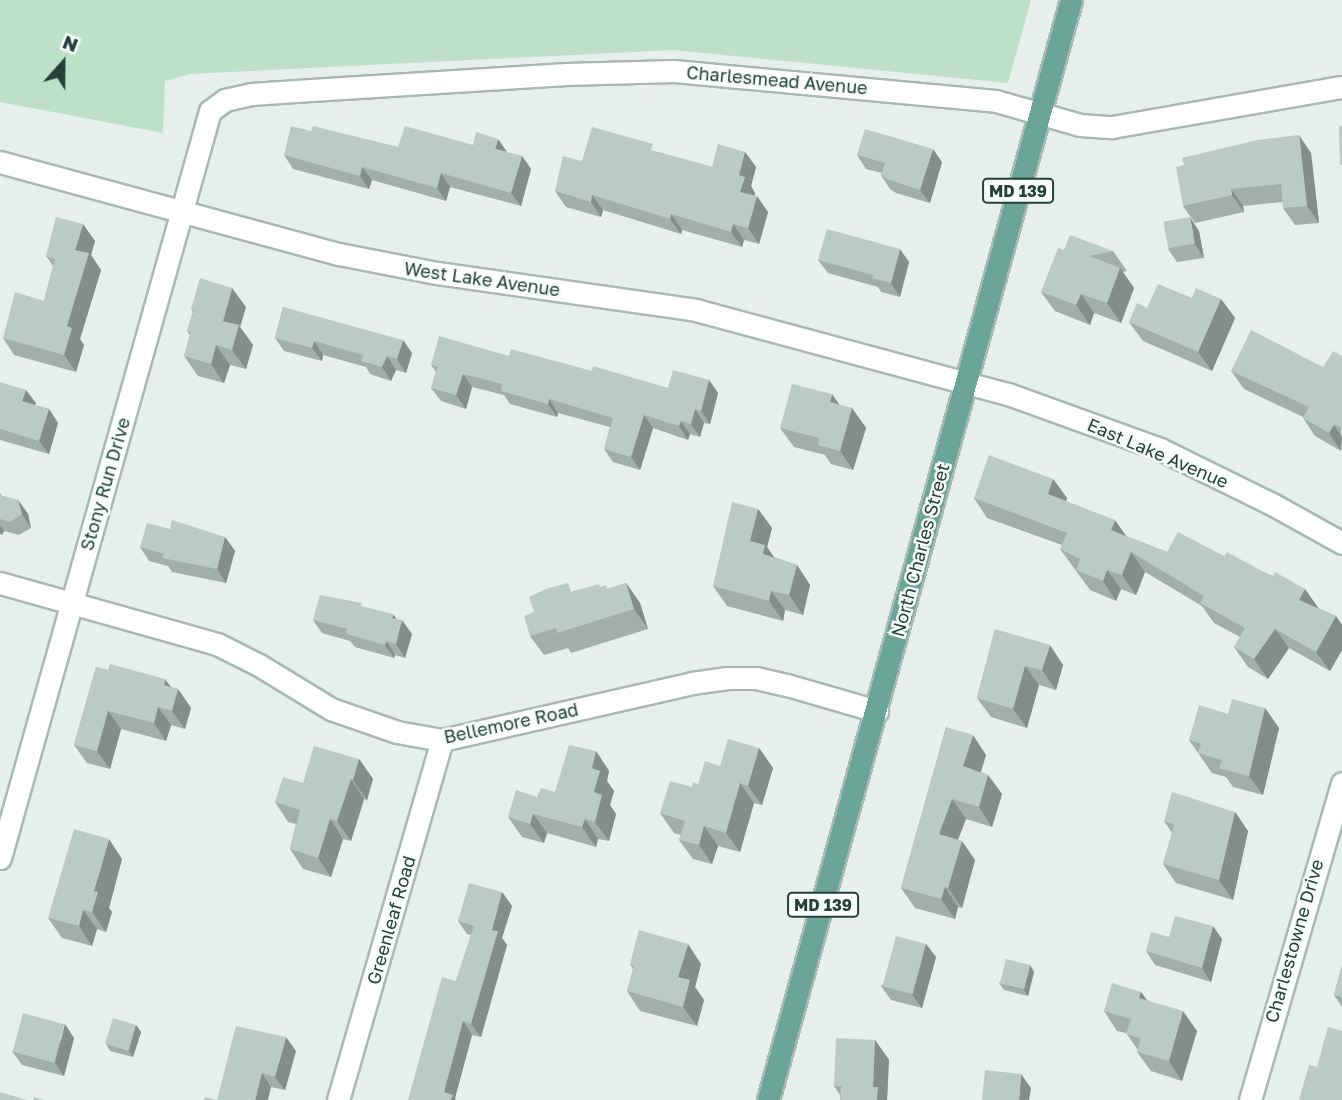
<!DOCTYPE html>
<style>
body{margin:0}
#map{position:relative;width:1342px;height:1100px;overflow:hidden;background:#e6efeb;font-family:"Golos Text",sans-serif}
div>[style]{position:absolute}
.green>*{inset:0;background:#bfe0c8}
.roads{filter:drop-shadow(2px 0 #a8b8b2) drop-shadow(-2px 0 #a8b8b2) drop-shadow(0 2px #a8b8b2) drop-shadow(0 -2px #a8b8b2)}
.minor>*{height:21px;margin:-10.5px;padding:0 10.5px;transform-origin:10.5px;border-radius:10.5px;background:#fff}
.tertiary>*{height:21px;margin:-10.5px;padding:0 10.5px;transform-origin:10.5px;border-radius:10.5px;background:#fff}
.primary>*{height:21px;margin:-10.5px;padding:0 10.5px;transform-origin:10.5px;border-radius:10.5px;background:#6aa596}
.wall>*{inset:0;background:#a1aea9}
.shaded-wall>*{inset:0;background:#838d89}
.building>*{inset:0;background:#bbcac4;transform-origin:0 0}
span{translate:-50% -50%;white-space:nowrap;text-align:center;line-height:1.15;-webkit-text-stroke:5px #f7fbf9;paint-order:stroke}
.shield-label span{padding:2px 5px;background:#f7fbf9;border:2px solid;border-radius:5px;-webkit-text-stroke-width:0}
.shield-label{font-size:16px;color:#24423a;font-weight:700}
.street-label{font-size:18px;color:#24423a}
.north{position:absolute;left:28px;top:28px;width:70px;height:70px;-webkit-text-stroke:5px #f7fbf9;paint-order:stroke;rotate:21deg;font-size:19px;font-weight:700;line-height:28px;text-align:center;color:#24423a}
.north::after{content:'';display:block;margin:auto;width:24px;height:32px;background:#24423a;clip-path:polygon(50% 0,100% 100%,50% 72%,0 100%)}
</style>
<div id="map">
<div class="green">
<i style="clip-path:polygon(0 0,1031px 0,1008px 83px,673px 50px,190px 74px,165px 81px,163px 133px,0 102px)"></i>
</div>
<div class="roads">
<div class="minor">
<i style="left:0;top:583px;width:225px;rotate:15.7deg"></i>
<i style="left:217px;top:644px;width:47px;rotate:26.6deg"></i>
<i style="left:259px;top:665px;width:84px;rotate:31.4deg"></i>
<i style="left:331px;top:709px;width:70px;rotate:19.2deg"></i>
<i style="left:397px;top:732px;width:46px;rotate:10.1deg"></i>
<i style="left:442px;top:740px;width:256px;rotate:-12.8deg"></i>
<i style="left:692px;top:683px;width:34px;rotate:-8deg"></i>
<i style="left:726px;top:678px;width:30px"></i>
<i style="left:756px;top:678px;width:32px;rotate:13deg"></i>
<i style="left:787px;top:685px;width:94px;rotate:16.1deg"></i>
<i style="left:0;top:858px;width:776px;rotate:-74.3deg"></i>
<i style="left:210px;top:111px;width:19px;rotate:-36deg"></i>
<i style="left:225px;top:100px;width:27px;rotate:-13deg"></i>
<i style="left:251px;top:94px;width:60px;rotate:-3.8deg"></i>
<i style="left:311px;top:90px;width:256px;rotate:-3.6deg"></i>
<i style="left:566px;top:74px;width:108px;rotate:-1.6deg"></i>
<i style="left:674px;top:71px;width:323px;rotate:5.3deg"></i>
<i style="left:996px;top:101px;width:87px;rotate:15.9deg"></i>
<i style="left:1080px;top:125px;width:32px;rotate:4deg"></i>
<i style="left:1112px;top:127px;width:233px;rotate:-9.9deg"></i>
<i style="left:338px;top:1100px;width:375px;rotate:-73.9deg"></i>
<i style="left:1250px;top:1100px;width:330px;rotate:-73.8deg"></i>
</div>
<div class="tertiary">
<i style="left:0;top:162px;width:351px;rotate:15.2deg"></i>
<i style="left:339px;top:254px;width:100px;rotate:11deg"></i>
<i style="left:437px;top:273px;width:262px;rotate:8.1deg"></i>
<i style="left:696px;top:310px;width:323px;rotate:15.1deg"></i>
<i style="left:1008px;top:394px;width:162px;rotate:19.9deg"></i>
<i style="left:1160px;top:449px;width:125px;rotate:26.2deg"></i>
<i style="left:1272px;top:504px;width:80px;rotate:29.1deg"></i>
</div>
<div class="primary">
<i style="left:768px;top:1100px;width:1141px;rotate:-74.6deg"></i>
</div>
</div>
<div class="wall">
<i style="clip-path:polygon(311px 131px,398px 147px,473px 145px,522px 156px,531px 169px,521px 206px,450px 187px,446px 201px,372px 180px,369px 189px,293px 169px,284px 155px)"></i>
<i style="clip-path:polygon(658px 152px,712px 167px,745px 152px,756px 167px,751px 186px,755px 193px,755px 196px,768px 212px,759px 244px,744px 240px,742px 247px,682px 230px,681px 234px,603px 210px,601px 217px,566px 207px,555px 191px,582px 161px)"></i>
<i style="clip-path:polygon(1311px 153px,1319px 223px,1295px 225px,1283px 208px,1283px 202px,1243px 206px,1244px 212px,1195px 223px,1183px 206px)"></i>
<i style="clip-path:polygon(857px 155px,942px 162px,930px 203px,896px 193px,890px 189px,881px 175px,882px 173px,866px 169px)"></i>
<i style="clip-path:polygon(1199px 231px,1204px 258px,1177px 262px,1168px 249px)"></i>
<i style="clip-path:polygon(95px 241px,91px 255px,101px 270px,80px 339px,84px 345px,76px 372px,14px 355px,3px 338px,44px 301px,53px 266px,46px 256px)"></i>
<i style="clip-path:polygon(1064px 250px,1113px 251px,1127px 271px,1123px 272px,1134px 288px,1121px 323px,1094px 313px,1090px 325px,1055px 311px,1041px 292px)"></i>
<i style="clip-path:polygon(818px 260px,909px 262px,900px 297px,881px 292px,878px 287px,828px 273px)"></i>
<i style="clip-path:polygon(1192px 298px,1221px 299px,1235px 318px,1212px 371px,1143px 341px,1129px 322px,1147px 308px)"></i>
<i style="clip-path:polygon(246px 307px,240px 327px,253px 345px,246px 369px,230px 365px,224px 383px,198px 376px,184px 356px,190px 335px,187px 331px,193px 312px,191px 309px)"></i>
<i style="clip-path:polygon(283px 307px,412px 353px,406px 373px,396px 370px,391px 381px,370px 374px,366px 367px,323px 355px,322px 361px,284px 351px,275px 338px)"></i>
<i style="clip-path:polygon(509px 356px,592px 371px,668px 388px,709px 380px,718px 393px,710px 424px,704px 423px,700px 437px,690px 434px,688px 440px,653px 428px,640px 470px,613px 462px,604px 449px,610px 427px,558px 413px,557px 417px,510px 404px,504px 395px,472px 387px,466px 409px,441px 401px,431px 388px,436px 372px,431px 365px)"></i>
<i style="clip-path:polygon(1342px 356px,1341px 451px,1315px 436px,1303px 418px,1303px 417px,1244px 389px,1231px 371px,1323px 367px)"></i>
<i style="clip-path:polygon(0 382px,36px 403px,35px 405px,49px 409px,58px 423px,49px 454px,0 440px)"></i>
<i style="clip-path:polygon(839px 405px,852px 408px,866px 428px,853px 470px,831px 464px,825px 455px,794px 447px,780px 428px)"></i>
<i style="clip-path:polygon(1053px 479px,1067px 498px,1066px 501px,1126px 536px,1167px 552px,1224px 556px,1305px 589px,1318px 608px,1336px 616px,1342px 625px,1342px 650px,1330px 671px,1289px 648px,1268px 679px,1248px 667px,1234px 647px,1240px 637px,1214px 623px,1202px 606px,1145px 572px,1136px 595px,1121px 589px,1116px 601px,1090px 590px,1060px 549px,1062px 545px,987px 518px,974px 498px)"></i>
<i style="clip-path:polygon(0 493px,2px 496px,18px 500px,28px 514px,31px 528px,19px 535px,4px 531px,2px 535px,0 534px)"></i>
<i style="clip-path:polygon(758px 509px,772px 528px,767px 547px,774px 557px,797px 565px,810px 585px,803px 615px,785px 610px,783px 621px,727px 606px,713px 586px)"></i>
<i style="clip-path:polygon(170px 529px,225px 537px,235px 551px,226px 583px,172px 572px,168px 566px,149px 561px,140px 547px)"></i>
<i style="clip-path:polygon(626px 583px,640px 603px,648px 629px,571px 653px,568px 648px,544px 655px,530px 636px,534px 612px,574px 591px,601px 587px,608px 589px)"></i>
<i style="clip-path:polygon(364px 607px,396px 619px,412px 634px,405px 658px,395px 655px,394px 658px,355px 647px,350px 641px,322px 633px,313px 620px)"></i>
<i style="clip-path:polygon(995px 629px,1063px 665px,1056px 690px,1039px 685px,1027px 728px,991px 717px,977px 698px)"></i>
<i style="clip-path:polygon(96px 667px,178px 689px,191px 708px,185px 729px,171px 725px,166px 741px,121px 729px,110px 769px,87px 763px,74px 745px)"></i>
<i style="clip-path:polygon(1265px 708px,1279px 728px,1263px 795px,1233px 787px,1226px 777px,1212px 773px,1189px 740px,1228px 714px)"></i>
<i style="clip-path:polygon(946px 727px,986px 755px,981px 772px,988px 775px,1002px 794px,992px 827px,966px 819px,958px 840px,975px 860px,962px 908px,958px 907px,955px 919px,915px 908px,901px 888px)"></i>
<i style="clip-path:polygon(759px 748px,773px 768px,762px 805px,754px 803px,740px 852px,718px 846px,712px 864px,693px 859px,679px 840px,681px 835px,674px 833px,660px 813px,692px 787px,698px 784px,720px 766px)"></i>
<i style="clip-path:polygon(596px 751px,609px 771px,607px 781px,614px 791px,610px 805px,616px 814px,609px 841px,598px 839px,596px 847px,547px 833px,544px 843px,522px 837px,508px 817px,555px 792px)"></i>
<i style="clip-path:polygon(359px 759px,373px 779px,367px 800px,364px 799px,351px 841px,343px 839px,331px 877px,303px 869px,290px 849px,296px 824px,288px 822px,275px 802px,303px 783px)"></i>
<i style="clip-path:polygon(1235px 812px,1248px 831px,1233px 900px,1176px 883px,1163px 864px,1172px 833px,1164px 821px)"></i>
<i style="clip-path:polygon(122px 859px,109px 908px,112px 912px,106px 932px,97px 929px,92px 946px,62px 938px,48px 918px)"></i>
<i style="clip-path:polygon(502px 892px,512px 906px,502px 938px,507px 945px,481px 1037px,472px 1035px,455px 1098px,408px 1100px,456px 981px,471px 935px,467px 934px,458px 921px)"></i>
<i style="clip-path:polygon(1169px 937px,1222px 939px,1211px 982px,1155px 965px,1146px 951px)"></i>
<i style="clip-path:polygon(926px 944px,936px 957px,922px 1008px,891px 1000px,881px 986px)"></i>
<i style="clip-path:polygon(630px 964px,701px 964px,695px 987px,704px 1000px,697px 1026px,640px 1011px,627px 991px,633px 969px)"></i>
<i style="clip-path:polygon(1030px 965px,1034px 972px,1028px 996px,1004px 990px,999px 983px)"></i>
<i style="clip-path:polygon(1342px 965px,1342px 1007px,1334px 995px)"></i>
<i style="clip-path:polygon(1141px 992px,1147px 1000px,1197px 1031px,1182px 1081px,1151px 1071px,1137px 1052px,1138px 1050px,1126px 1033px,1117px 1031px,1104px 1011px)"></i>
<i style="clip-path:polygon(136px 1025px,141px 1032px,133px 1057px,110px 1051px,106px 1044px)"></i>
<i style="clip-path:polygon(74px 1038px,64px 1076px,22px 1065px,12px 1051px)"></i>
<i style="clip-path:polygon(875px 1040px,889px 1060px,887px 1100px,840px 1100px,840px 1095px,834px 1086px)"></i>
<i style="clip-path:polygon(296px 1051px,285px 1090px,271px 1087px,217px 1100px)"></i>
</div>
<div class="shaded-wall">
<i style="clip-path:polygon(1299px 135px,1311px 153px,1319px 223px,1307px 206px)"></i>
<i style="clip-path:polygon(498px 139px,507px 152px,495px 149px)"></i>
<i style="clip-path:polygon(933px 149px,942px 162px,930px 203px,920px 190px)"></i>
<i style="clip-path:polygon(745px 152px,756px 167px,751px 186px,755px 193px,751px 207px,740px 192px,739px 175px)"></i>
<i style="clip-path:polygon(522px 156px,531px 169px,521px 206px,511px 193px)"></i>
<i style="clip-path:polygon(362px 167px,372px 180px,369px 189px,360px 176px)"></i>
<i style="clip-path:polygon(441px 173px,450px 187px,446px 201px,437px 188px)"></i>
<i style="clip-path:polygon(1231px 189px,1243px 206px,1244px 212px,1232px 195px)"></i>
<i style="clip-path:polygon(592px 195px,603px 210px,601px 217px,591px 202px)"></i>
<i style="clip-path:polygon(757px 196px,768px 212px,759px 244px,748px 228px)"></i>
<i style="clip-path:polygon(671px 214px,682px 230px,681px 234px,670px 219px)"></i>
<i style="clip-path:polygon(1190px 217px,1199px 231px,1204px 258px,1195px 244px)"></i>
<i style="clip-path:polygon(83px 224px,95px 241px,91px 255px,101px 270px,80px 339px,84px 345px,76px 372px,64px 355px,75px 250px)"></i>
<i style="clip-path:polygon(733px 224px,744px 240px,742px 247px,731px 232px)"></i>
<i style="clip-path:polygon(900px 249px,909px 262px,900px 297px,891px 283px)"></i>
<i style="clip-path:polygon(1120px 268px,1134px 288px,1121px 323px,1107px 303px)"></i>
<i style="clip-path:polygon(232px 288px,246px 307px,240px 327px,253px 345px,246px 369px,232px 350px,223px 321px)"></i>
<i style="clip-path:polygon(1081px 294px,1094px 313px,1090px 325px,1076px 305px)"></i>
<i style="clip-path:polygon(1221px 299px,1235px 318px,1212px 371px,1198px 352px)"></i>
<i style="clip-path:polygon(403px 340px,412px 353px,406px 373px,397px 359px)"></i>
<i style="clip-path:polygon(314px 341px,323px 355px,322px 361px,312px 348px)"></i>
<i style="clip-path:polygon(216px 345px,230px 365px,224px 383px,211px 364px)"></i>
<i style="clip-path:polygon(387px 356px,396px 370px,391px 381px,382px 367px)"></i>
<i style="clip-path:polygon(463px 374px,472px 387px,466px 409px,456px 395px)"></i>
<i style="clip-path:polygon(709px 380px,718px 393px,710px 424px,701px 411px)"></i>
<i style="clip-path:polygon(26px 390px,36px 403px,31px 415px,22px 401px)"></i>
<i style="clip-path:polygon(832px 394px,846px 414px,830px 402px)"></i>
<i style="clip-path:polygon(549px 399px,558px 413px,557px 417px,548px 404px)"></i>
<i style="clip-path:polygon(852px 408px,866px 428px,853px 470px,840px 451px)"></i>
<i style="clip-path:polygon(49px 409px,58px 423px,49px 454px,39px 441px)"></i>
<i style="clip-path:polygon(695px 409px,704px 423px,700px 437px,691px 424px)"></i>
<i style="clip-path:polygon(644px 415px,653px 428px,640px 470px,631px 457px)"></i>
<i style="clip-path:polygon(681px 421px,690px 434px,688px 440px,679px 426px)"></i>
<i style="clip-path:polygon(1334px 425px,1342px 437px,1341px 451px,1329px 433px)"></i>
<i style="clip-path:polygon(1053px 479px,1067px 498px,1062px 514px,1048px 494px)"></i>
<i style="clip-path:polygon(18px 500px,28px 514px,31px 528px,22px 514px)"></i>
<i style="clip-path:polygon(758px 509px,772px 528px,767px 547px,779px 565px,776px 573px,750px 541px)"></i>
<i style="clip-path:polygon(1115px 520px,1129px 540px,1111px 530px)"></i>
<i style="clip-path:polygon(0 525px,4px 531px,2px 535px,0 531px)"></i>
<i style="clip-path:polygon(225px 537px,235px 551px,226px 583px,217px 569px)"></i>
<i style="clip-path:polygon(1131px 552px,1145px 572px,1136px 595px,1122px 575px)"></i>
<i style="clip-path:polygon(797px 565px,810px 585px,803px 615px,789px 595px)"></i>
<i style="clip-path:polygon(1107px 570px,1121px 589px,1116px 601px,1103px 581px)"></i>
<i style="clip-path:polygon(626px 583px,640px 603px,648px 629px,634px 609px)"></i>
<i style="clip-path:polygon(1305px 589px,1319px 609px,1299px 600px)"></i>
<i style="clip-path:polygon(771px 591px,785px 610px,783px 621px,769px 601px)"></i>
<i style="clip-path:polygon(393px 614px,401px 625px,402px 620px,412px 634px,405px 658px,396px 644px,392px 618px)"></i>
<i style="clip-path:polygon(1336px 616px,1342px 625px,1342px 650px,1330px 671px,1316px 652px)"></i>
<i style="clip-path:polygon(1275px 629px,1289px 648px,1268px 679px,1254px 659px)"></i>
<i style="clip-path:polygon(386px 641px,395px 655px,394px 658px,385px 645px)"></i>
<i style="clip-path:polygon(1050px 645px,1063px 665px,1056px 690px,1042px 670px)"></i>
<i style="clip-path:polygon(1025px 666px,1039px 685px,1027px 728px,1013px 709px)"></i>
<i style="clip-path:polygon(165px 679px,177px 695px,178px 689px,191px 708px,185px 729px,172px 711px,164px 685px)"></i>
<i style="clip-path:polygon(158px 707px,171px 725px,166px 741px,154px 723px)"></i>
<i style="clip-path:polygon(1265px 708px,1279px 728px,1263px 795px,1249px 776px)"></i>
<i style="clip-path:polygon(108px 711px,121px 729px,110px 769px,97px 751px)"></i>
<i style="clip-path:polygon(973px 735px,986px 755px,976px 786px,963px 766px)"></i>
<i style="clip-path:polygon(759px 748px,773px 768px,762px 805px,748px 786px)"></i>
<i style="clip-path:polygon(596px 751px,609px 771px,607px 781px,614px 791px,610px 805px,616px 814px,609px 841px,595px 822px,592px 768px)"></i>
<i style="clip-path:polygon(359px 759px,373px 779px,367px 800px,353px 780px)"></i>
<i style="clip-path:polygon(988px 775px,1002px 794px,992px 827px,979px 807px)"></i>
<i style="clip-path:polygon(351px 779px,364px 799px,351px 841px,337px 821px)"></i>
<i style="clip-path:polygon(740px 783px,754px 803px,740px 852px,726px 833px)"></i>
<i style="clip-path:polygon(952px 799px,966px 819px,952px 854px,939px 834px)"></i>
<i style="clip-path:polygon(1235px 812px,1248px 831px,1233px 900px,1219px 880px)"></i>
<i style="clip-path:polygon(533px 814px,547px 833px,544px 843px,530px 824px)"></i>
<i style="clip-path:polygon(330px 819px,343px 839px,331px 877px,318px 858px)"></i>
<i style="clip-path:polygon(585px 819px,598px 839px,596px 847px,582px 827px)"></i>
<i style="clip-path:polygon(704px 826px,718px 846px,712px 864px,699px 845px)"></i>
<i style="clip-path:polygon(109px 839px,122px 859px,109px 908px,112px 912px,106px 932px,92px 912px,94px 891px)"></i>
<i style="clip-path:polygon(962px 841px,975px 860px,962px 908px,948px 888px)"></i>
<i style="clip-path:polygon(945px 887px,958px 907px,955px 919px,941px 899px)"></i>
<i style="clip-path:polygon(502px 892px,512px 906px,502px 938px,507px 945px,481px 1037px,471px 1024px,492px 930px)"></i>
<i style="clip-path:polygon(83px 910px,97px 929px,92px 946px,79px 926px)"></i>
<i style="clip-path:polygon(1213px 926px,1222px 939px,1211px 982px,1202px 968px)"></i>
<i style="clip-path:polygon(688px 944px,701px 964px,695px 987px,704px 1000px,697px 1026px,683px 1007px,678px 977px)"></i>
<i style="clip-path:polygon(926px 944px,936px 957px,922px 1008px,912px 995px)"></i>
<i style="clip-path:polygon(1030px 965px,1034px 972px,1028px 996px,1023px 989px)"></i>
<i style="clip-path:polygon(1141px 992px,1155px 1012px,1139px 998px)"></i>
<i style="clip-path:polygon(1183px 1011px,1197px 1031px,1182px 1081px,1169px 1061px)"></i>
<i style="clip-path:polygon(463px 1021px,472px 1035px,455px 1098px,456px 1100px,450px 1100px,444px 1092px)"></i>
<i style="clip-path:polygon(65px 1024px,74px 1038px,64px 1076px,55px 1063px)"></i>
<i style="clip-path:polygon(136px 1025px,141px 1032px,133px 1057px,129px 1051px)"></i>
<i style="clip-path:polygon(286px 1037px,296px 1051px,285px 1090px,275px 1077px)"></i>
<i style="clip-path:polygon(875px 1040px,889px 1060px,887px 1100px,877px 1100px,873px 1087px)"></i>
<i style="clip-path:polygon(262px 1073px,271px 1087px,268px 1100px,255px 1100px)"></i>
<i style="clip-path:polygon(1021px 1074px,1031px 1088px,1029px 1100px,1019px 1100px)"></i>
</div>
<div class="building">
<i style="clip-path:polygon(291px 126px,311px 131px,313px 126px,398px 147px,405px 126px,473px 145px,476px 132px,498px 139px,495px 149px,522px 156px,511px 193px,441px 173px,437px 188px,362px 167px,360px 176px,284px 155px)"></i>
<i style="clip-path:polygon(1339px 126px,1342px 126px,1342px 165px,1340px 165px)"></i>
<i style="clip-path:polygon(592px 127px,653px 144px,651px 150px,712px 167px,718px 144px,745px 152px,739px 175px,745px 177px,740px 192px,757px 196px,748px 228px,733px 224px,731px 232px,671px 214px,670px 219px,592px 195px,591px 202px,555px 191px,563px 156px,582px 161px)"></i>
<i style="clip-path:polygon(865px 129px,933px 149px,920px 190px,887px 179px,881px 175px,885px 163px,857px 155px)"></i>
<i style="clip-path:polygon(1299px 135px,1307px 206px,1283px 208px,1281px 184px,1231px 189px,1232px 195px,1183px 206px,1176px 167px,1184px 165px,1182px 158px,1257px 140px)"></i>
<i style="clip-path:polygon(56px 217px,83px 224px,75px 250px,89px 253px,67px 326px,72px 328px,64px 355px,3px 338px,15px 292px,44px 301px,55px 259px,46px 256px)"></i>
<i style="left:1190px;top:217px;width:27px;height:27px;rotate:80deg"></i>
<i style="clip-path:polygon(827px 229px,900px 249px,891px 283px,872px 278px,873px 275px,818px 260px)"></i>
<i style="clip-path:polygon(1070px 235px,1113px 251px,1089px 256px,1120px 268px,1107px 303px,1081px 294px,1076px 305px,1041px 292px,1058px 248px,1064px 250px)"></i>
<i style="clip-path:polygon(200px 278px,232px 288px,223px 321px,239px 325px,232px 350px,216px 345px,211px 364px,184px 356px,191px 332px,187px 331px,194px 310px,191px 309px)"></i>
<i style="clip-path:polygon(1158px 284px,1192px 298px,1196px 288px,1221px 299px,1198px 352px,1129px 322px,1137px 303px,1147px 308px)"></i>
<i style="clip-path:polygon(283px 307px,403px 340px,397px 359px,387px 356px,382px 367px,361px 361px,363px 355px,314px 341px,312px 348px,275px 338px)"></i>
<i style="clip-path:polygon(1251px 330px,1323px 367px,1333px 351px,1342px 356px,1342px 427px,1334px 425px,1329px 433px,1303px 418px,1309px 407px,1231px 371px)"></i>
<i style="clip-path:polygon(439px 336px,509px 356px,511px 349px,592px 371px,593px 366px,668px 388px,673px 370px,709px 380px,701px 411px,695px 409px,691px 424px,681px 421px,679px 426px,644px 415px,631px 457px,604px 449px,613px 418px,549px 399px,548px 404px,501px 391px,502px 384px,463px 374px,456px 395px,431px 388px,438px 367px,431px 365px)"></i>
<i style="clip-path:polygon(0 382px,26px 390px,22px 401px,49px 409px,39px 441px,0 429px)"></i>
<i style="clip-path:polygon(792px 384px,832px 394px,830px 402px,852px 408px,840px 451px,818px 445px,819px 438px,780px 428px)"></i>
<i style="clip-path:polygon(989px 455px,1053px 479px,1048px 494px,1115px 520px,1111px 530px,1167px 552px,1178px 532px,1224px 556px,1227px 552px,1273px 577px,1275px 572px,1305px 589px,1299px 600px,1336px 616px,1316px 652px,1275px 629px,1254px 659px,1234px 647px,1245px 628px,1200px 603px,1204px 596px,1131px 552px,1122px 575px,1107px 570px,1103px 581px,1076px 570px,1080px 559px,1060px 549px,1067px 533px,974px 498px)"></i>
<i style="clip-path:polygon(0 495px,18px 500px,22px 514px,10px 522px,0 519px)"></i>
<i style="clip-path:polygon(732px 502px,758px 509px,750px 541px,765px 545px,763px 554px,797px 565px,789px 595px,771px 591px,769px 601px,713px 586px)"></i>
<i style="clip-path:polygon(172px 520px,225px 537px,217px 569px,162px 558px,164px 554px,140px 547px,147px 523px,170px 529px)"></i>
<i style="clip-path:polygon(568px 583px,571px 592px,599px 584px,600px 587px,606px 585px,607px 589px,626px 583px,634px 609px,557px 633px,556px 628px,530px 636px,524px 616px,534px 612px,529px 597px,546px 589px)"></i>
<i style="clip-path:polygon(320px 595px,362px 603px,361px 606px,393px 614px,392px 618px,402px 620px,396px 644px,386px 641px,385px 645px,346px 634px,347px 629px,313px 620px)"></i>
<i style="clip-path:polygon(995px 629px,1050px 645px,1042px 670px,1025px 666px,1013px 709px,977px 698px)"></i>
<i style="clip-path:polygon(110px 664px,165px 679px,164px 685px,178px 689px,172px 711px,158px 707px,154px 723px,108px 711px,97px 751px,74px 745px,96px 667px,108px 670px)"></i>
<i style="clip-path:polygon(1232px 699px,1265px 708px,1249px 776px,1219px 768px,1222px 760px,1198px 753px,1201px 744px,1189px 740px,1199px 705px,1228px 714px)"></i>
<i style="clip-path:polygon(946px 727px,973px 735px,963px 766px,988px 775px,979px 807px,952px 799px,939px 834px,962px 841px,948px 888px,945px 887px,941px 899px,901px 888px)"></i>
<i style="clip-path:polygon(728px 739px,759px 748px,748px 786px,740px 783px,726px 833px,704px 826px,699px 845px,679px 840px,685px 821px,660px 813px,670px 781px,692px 787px,693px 782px,698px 784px,705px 761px,720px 766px)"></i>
<i style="clip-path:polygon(569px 745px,596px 751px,592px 768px,600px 771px,594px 792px,602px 795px,595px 822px,585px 819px,582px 827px,533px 814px,530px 824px,508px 817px,516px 790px,537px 797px,541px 788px,555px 792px)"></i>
<i style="clip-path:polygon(314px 746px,359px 759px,353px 780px,351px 779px,337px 821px,330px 819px,318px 858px,290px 849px,300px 810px,275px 802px,283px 777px,303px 783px)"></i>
<i style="clip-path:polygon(1172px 792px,1235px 812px,1219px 880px,1163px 864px,1174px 825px,1164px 821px)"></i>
<i style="clip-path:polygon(74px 829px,109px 839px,94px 891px,98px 892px,92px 912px,83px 910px,79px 926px,48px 918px)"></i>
<i style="clip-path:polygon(469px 883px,502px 892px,492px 930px,498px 931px,471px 1024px,463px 1021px,444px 1092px,453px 1095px,451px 1100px,408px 1100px,442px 977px,456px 981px,474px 926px,458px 921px)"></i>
<i style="clip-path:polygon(1175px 916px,1213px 926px,1202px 968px,1146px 951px,1151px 932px,1169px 937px)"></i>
<i style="clip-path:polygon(639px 930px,688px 944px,678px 977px,690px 980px,683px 1007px,627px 991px,634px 966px,630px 964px)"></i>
<i style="left:896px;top:936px;width:31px;height:52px;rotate:15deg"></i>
<i style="left:1006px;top:959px;width:25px;height:25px;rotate:14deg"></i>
<i style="clip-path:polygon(1342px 965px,1342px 997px,1334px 995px)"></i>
<i style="clip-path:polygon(1112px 983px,1141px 992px,1139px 998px,1183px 1011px,1169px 1061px,1137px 1052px,1141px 1038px,1126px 1034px,1131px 1019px,1104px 1011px)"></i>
<i style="left:23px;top:1013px;width:43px;height:40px;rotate:15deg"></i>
<i style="left:113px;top:1018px;width:24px;height:27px;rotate:17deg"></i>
<i style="clip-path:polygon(236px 1026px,286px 1037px,275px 1077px,262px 1073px,255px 1100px,217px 1100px)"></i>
<i style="clip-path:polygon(1328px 1027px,1342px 1031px,1342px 1100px,1299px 1100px,1309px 1065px,1317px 1067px)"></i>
<i style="clip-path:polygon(836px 1038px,875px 1040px,873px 1087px,878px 1087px,877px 1100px,840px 1100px,841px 1086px,834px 1086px)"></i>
<i style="clip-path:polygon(985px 1070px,1021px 1074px,1019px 1100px,982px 1100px)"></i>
<i style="clip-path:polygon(0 1092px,27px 1100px,0 1100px)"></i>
<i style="clip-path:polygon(34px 1097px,44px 1100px,33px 1100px)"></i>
<i style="clip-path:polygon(205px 1097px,217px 1100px,204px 1100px)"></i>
</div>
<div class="shield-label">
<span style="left:1018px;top:191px">MD 139</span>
<span style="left:823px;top:905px">MD 139</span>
</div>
<div class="street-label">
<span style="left:777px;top:80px;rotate:5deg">Charlesmead Avenue</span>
<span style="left:482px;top:279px;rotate:8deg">West Lake Avenue</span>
<span style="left:1158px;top:453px;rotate:23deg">East Lake Avenue</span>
<span style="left:105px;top:484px;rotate:-74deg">Stony Run Drive</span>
<span style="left:920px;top:550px;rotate:-75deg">North Charles Street</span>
<span style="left:511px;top:723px;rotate:-12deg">Bellemore Road</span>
<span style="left:391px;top:920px;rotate:-74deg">Greenleaf Road</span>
<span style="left:1294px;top:941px;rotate:-74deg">Charlestowne Drive</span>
</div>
<div class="north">N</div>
</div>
